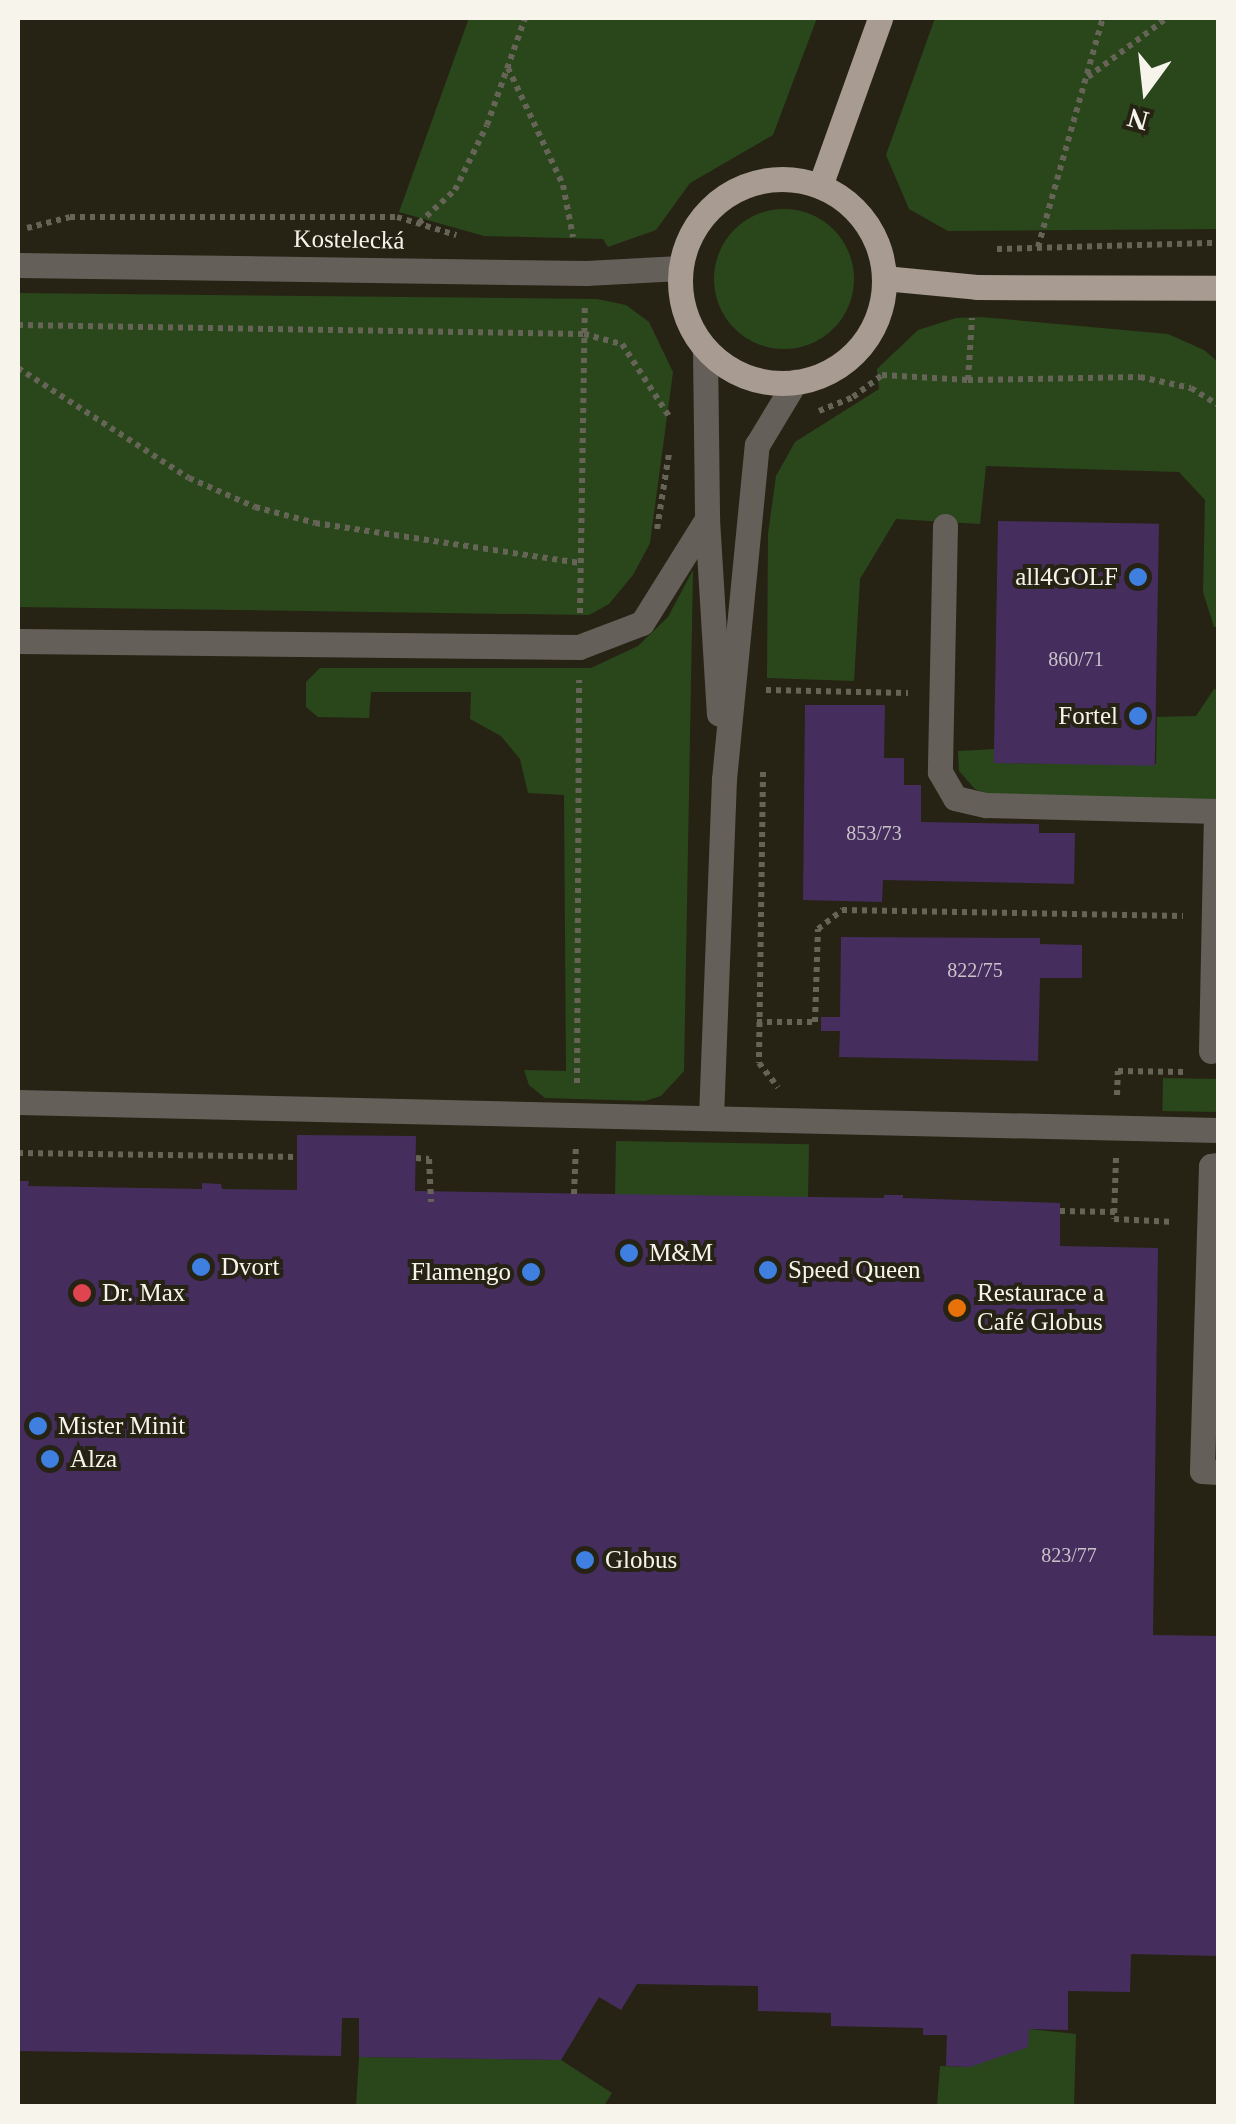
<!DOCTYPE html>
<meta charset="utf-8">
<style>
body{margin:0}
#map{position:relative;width:1236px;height:2124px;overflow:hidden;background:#262314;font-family:Georgia,serif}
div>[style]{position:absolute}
.green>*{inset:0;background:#2a471c;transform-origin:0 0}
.round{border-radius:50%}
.building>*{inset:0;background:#452e5e;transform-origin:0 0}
.path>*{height:6px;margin-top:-3px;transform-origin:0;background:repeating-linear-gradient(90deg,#666456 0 5px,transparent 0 10px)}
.minor>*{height:25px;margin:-12.5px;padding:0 12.5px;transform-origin:12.5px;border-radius:12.5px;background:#655f5a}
.major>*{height:25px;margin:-12.5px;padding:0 12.5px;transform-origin:12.5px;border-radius:12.5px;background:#a89b91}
.major>.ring{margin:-12.5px;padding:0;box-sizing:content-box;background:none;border:25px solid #a89b91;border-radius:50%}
.dots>*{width:28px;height:28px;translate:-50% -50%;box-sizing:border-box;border:5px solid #262314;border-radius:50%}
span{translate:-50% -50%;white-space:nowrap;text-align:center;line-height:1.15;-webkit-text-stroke:8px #262314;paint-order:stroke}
.number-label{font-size:20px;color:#cac2c8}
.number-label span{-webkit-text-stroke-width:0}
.street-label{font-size:25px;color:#f6f4eb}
.poi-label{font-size:25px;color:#f6f4eb}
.right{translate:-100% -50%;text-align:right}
.left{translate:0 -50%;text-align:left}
.frame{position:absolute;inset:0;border:20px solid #f6f4eb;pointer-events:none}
.north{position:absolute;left:1096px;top:40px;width:100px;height:100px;-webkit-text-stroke:8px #262314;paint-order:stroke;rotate:195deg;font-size:28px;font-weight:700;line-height:40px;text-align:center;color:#f6f4eb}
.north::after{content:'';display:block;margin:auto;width:35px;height:45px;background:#f6f4eb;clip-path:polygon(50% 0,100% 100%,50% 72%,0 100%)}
</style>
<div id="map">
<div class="green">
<i style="clip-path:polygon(469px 18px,817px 18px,773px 135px,690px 183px,656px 230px,608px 247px,603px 239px,484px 236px,399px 212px)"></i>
<i style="clip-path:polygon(935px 18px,1218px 18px,1218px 229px,948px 231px,909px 209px,886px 155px)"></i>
<i class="round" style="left:714px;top:209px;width:140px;height:140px"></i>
<i style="clip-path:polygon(18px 293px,597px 299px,626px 305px,649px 322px,673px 372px,650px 543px,633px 575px,609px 604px,589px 615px,18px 607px)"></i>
<i style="clip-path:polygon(981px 317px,1168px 334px,1204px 350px,1218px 362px,1218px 627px,1214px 627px,1203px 592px,1205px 500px,1179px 472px,986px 466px,980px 524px,896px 519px,860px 579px,854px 681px,767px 678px,768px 534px,776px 476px,795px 442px,879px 389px,877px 369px,918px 330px,956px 318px)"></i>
<i style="clip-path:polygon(693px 570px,684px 1071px,661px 1096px,645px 1101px,545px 1098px,529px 1085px,524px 1070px,566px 1071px,564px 795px,528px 793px,520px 759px,501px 736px,470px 719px,471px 692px,371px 692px,369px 718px,318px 717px,306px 707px,306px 682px,320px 668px,591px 668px,638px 646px,668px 617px)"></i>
<i style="clip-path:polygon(1214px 689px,1218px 690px,1218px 799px,994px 796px,975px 789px,959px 771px,958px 751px,995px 749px,995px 763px,1156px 764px,1157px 717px,1196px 716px)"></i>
<i style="left:1163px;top:1078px;width:55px;height:33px;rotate:1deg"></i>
<i style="left:616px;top:1141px;width:193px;height:54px;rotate:1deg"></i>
<i style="clip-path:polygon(1029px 2029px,1076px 2034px,1074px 2106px,937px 2106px,940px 2066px,970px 2067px)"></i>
<i style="clip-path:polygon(359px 2057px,561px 2060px,612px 2093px,604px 2106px,356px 2106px)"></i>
</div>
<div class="building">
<i style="left:998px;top:521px;width:161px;height:242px;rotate:1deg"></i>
<i style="clip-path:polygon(805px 705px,885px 705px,884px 758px,904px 758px,904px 785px,921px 785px,921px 822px,1039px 824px,1039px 833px,1075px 833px,1074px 884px,883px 880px,882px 902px,803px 900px)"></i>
<i style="clip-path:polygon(841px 937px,1040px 938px,1040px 944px,1082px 945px,1082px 978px,1040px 978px,1038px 1061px,839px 1057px,840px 1031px,821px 1031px,821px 1017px,840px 1017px)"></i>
<i style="clip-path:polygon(297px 1135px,416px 1136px,415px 1191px,884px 1198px,884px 1195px,903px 1195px,903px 1198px,1060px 1203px,1060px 1246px,1158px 1248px,1153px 1635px,1218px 1636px,1218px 1956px,1131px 1954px,1130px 1992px,1068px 1991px,1068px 2030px,1029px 2029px,1028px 2047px,970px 2067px,946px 2066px,947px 2035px,923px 2035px,923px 2028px,831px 2026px,831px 2013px,758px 2011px,758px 1986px,637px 1984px,621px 2010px,599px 1997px,561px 2060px,359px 2057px,359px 2018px,342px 2018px,341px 2056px,18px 2051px,18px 1181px,29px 1181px,28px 1186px,202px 1189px,202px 1183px,221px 1184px,222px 1189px,297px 1190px)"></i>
</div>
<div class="path">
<i style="left:508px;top:68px;width:129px;rotate:64.8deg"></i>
<i style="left:563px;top:185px;width:53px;rotate:79.1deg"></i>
<i style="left:1088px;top:77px;width:99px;rotate:-36.8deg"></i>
<i style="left:419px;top:223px;width:49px;rotate:-42.5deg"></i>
<i style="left:455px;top:190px;width:72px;rotate:-63.8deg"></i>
<i style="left:487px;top:125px;width:114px;rotate:-70.4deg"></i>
<i style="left:27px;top:228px;width:44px;rotate:-14.3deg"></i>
<i style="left:70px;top:217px;width:327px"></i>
<i style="left:397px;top:217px;width:62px;rotate:17deg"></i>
<i style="left:1038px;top:247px;width:238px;rotate:-74.2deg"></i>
<i style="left:997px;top:249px;width:221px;rotate:-1.6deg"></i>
<i style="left:18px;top:325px;width:566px;rotate:0.91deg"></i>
<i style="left:584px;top:334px;width:39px;rotate:15deg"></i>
<i style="left:622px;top:344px;width:86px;rotate:56.9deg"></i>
<i style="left:18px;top:368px;width:203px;rotate:32.8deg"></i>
<i style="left:189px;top:478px;width:72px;rotate:23.7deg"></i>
<i style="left:255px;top:507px;width:62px;rotate:14.9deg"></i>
<i style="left:315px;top:523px;width:268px;rotate:8.6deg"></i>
<i style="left:968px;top:380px;width:172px;rotate:-1deg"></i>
<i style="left:1140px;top:377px;width:52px;rotate:12.2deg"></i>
<i style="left:1191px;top:388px;width:32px;rotate:32deg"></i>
<i style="left:819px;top:411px;width:37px;rotate:-22deg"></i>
<i style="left:853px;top:397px;width:36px;rotate:-37deg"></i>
<i style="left:882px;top:375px;width:86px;rotate:3.3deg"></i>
<i style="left:968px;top:380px;width:62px;rotate:-86.3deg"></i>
<i style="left:657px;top:529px;width:77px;rotate:-81deg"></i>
<i style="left:580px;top:613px;width:308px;rotate:-89.1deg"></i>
<i style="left:766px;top:690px;width:142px;rotate:1.2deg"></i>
<i style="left:763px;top:772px;width:291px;rotate:90.8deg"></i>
<i style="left:759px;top:1063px;width:31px;rotate:52deg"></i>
<i style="left:757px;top:1022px;width:58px"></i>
<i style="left:815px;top:1022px;width:93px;rotate:-88.2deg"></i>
<i style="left:818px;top:929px;width:31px;rotate:-38deg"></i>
<i style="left:842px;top:910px;width:341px;rotate:1deg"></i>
<i style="left:577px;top:1083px;width:403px;rotate:-89.7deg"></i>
<i style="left:1117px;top:1095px;width:24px;rotate:-88deg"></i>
<i style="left:1118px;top:1071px;width:68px;rotate:0.8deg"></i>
<i style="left:18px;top:1153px;width:278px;rotate:0.8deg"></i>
<i style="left:416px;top:1158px;width:13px;rotate:4deg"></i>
<i style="left:429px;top:1159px;width:43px;rotate:87.3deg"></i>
<i style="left:1116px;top:1158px;width:61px;rotate:91.9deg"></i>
<i style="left:1114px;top:1219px;width:60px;rotate:2.9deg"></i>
<i style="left:574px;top:1194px;width:49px;rotate:-87.7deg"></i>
<i style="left:1060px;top:1211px;width:55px;rotate:1deg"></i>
</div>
<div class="minor">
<i style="left:18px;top:265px;width:568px;rotate:0.81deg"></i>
<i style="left:586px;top:273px;width:94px;rotate:-3deg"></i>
<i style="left:705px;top:349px;width:170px;rotate:89.3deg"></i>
<i style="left:707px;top:519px;width:195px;rotate:86.5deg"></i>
<i style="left:945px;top:526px;width:246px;rotate:91.2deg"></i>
<i style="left:940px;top:772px;width:30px;rotate:60deg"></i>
<i style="left:955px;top:798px;width:32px;rotate:13deg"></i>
<i style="left:986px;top:805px;width:232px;rotate:1.5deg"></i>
<i style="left:18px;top:641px;width:561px;rotate:0.61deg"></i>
<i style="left:579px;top:647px;width:67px;rotate:-20.9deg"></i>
<i style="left:642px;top:623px;width:123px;rotate:-58deg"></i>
<i style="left:1211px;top:1051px;width:240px;rotate:-88.8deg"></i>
<i style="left:18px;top:1102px;width:1200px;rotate:1.34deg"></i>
<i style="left:711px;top:1117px;width:338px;rotate:-87.8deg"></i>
<i style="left:724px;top:779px;width:336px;rotate:-84.4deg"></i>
<i style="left:757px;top:445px;width:74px;rotate:-58.9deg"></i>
<i style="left:1218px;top:1165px;width:7px;rotate:172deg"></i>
<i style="left:1211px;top:1166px;width:305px;rotate:91.7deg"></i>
<i style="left:1202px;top:1471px;width:16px;rotate:4deg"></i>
</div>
<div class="major">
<i class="ring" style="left:680px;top:179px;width:179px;height:179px"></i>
<i style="left:820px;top:186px;width:178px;rotate:-70.3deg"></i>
<i style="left:884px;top:278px;width:93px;rotate:5.5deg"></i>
<i style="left:977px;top:287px;width:241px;rotate:0.2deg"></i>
</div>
<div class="dots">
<i style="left:1138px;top:577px;background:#3f7fe0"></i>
<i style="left:1138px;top:716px;background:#3f7fe0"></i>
<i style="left:629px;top:1253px;background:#3f7fe0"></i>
<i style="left:201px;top:1267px;background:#3f7fe0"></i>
<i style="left:768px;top:1270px;background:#3f7fe0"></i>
<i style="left:531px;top:1272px;background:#3f7fe0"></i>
<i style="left:82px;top:1293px;background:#e0444e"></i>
<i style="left:957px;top:1308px;background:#e8710a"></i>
<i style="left:38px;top:1426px;background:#3f7fe0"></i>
<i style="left:50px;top:1459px;background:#3f7fe0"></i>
<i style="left:585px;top:1560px;background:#3f7fe0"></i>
</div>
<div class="number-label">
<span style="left:1076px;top:659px">860/71</span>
<span style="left:874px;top:833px">853/73</span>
<span style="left:975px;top:970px">822/75</span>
<span style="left:1069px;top:1555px">823/77</span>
</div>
<div class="street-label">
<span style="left:349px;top:240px;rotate:1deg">Kostelecká</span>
</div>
<div class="poi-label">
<span class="right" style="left:1118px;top:577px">all4GOLF</span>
<span class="right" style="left:1118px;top:716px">Fortel</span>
<span class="left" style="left:649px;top:1253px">M&amp;M</span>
<span class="left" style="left:221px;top:1267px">Dvort</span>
<span class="left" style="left:788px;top:1270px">Speed Queen</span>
<span class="right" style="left:511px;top:1272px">Flamengo</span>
<span class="left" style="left:102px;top:1293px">Dr. Max</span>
<span class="left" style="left:977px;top:1308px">Restaurace a<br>Café Globus</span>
<span class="left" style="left:58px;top:1426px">Mister Minit</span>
<span class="left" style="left:70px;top:1459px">Alza</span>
<span class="left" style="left:605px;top:1560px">Globus</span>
</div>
<div class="frame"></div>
<div class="north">N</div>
</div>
